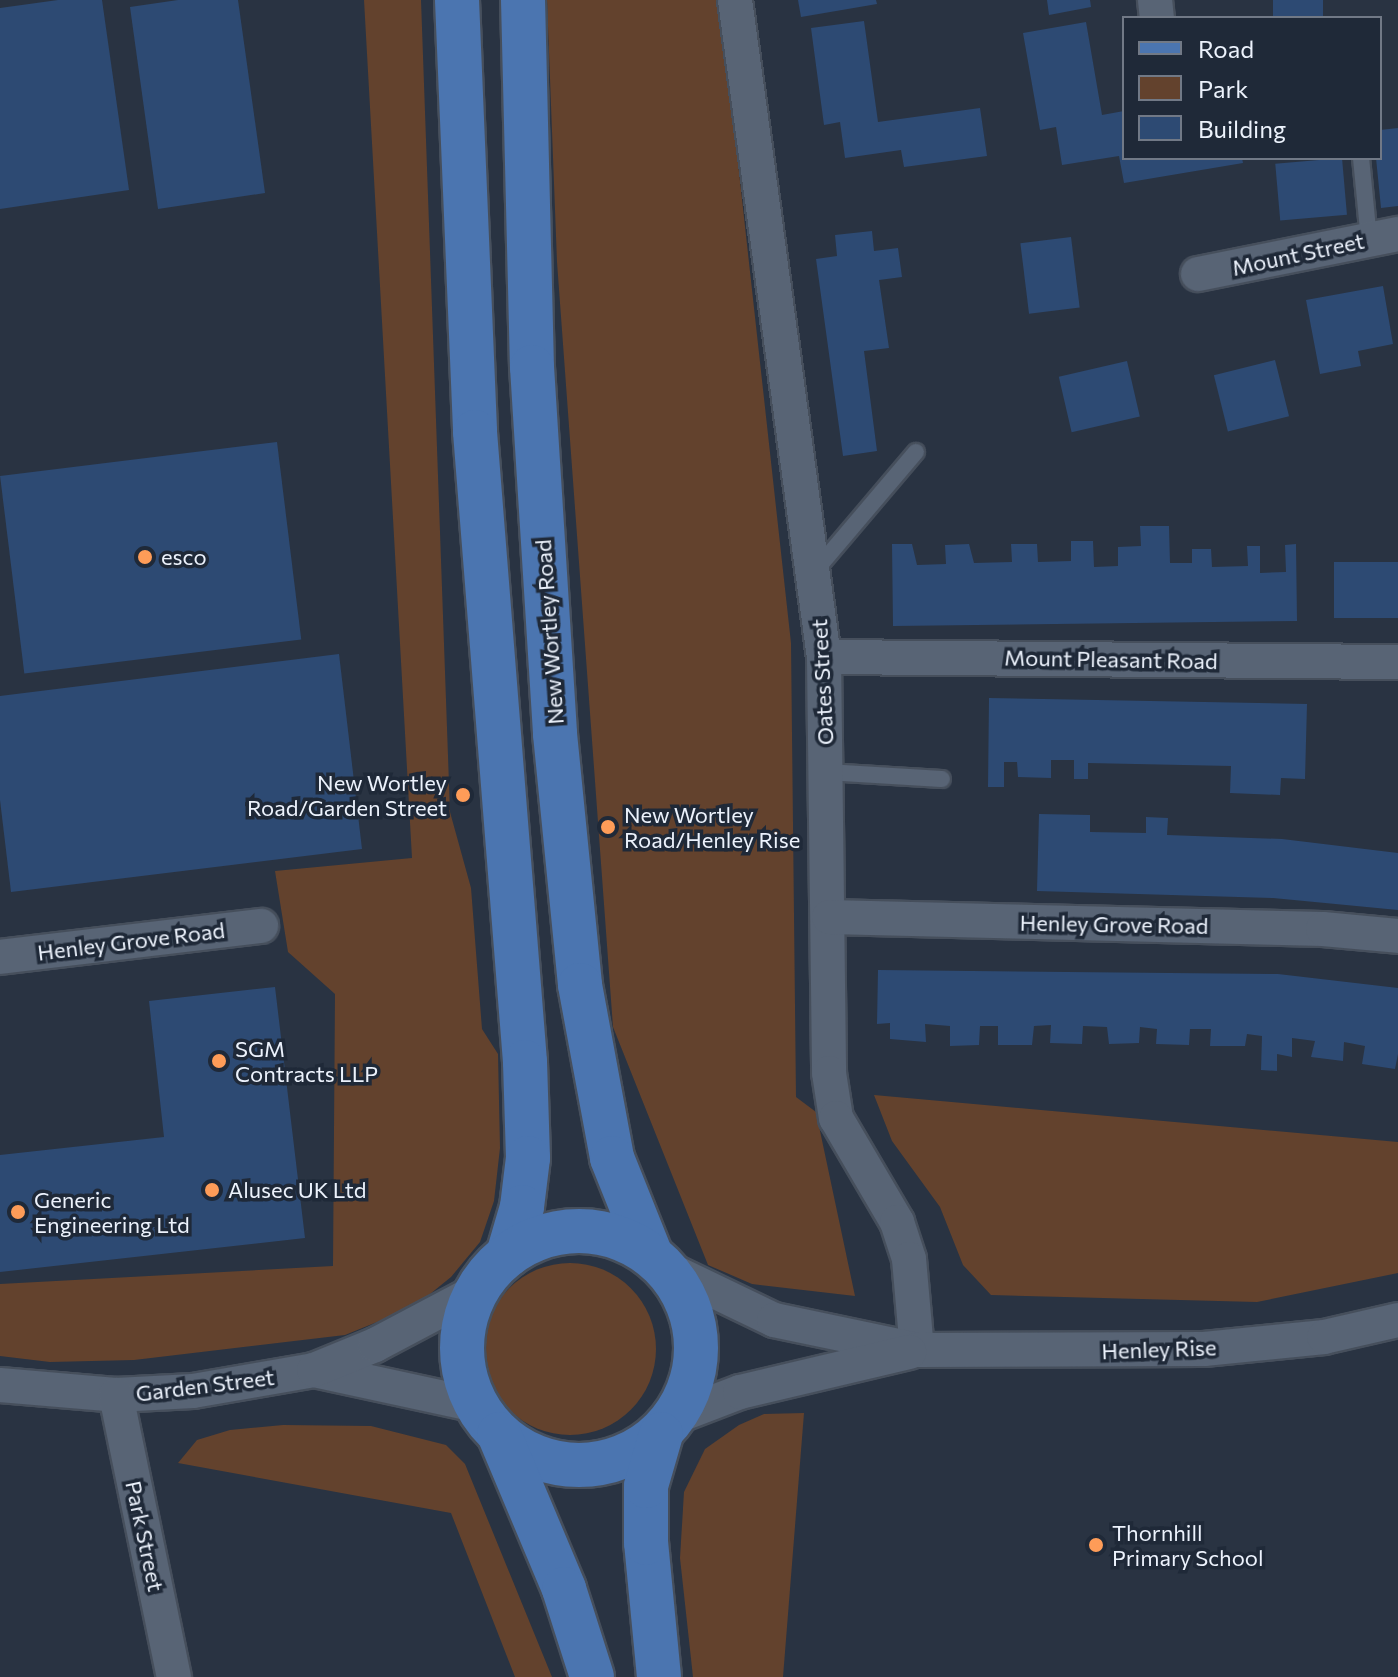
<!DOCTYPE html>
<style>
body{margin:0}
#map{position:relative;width:1398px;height:1677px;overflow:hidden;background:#293342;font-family:Commissioner,sans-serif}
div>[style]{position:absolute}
.green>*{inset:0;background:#63422d}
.round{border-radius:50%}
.building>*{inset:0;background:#2d4a73;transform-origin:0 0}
.roads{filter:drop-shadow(2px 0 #464f5c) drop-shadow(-2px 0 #464f5c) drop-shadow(0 2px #464f5c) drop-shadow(0 -2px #464f5c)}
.lane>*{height:16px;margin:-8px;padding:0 8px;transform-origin:8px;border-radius:8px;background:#586475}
.street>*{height:34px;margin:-17px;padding:0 17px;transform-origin:17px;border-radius:17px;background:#586475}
.primary>*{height:44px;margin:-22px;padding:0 22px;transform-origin:22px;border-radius:22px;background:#4b75b0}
.primary>.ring{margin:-22px;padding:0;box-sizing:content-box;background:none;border:44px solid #4b75b0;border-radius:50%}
.dots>*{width:22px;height:22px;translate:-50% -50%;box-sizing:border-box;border:4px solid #1f2938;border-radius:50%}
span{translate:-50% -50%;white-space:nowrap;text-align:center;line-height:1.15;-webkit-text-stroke:7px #1f2938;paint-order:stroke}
.street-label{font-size:22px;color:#ecf2fc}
.poi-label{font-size:22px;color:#ecf2fc}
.left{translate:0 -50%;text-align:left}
.right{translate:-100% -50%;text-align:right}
.legend{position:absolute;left:1122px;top:16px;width:260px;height:144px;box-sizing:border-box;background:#1f2938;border:2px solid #717986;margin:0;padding:10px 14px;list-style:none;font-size:24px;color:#ecf2fc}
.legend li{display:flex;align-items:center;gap:16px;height:40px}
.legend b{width:40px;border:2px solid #717986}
</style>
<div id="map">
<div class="green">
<i style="clip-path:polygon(364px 0,421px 0,450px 812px,471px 888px,482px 1029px,498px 1054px,500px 1148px,494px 1201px,480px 1242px,451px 1277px,414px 1307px,345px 1335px,134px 1360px,50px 1362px,0 1356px,0 1284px,333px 1266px,335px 994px,288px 952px,275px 871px,412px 858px)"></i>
<i style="clip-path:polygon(547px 0,720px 0,791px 643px,796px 1097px,816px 1112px,855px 1296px,752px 1284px,708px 1265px,613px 1027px,557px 262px)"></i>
<i style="clip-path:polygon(874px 1095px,1398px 1142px,1398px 1273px,1257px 1302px,991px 1295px,963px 1265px,940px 1207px,892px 1141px)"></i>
<i class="round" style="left:484px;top:1263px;width:172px;height:172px"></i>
<i style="clip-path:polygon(804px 1413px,783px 1677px,693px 1677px,680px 1558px,684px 1492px,705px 1449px,739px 1425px,764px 1414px)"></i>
<i style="clip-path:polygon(283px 1425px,371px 1426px,446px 1445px,465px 1464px,552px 1677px,515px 1677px,451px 1513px,178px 1463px,197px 1440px,230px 1430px)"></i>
</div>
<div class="building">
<i style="clip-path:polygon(58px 0,102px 0,129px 190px,0 209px,0 8px)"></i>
<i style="clip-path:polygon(178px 0,238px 0,265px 193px,158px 209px,130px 7px)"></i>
<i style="clip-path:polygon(798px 0,876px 0,877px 4px,801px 17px)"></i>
<i style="clip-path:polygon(1047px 0,1090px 0,1091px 7px,1049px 15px)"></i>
<i style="left:1273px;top:0;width:50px;height:18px"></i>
<i style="clip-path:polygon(864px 21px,878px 122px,980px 108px,987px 156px,904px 167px,901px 150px,845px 158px,840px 122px,824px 125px,811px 28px)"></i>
<i style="clip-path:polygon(1086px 22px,1102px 115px,1124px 111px,1124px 158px,1242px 158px,1243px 163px,1124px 183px,1119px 156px,1062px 165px,1056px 127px,1040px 130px,1023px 33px)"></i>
<i style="clip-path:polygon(1398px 128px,1398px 206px,1381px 208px,1376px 158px,1380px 158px,1380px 130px)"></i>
<i style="left:1342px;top:158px;width:57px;height:67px;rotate:85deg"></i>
<i style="clip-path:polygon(872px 231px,874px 251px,898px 248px,902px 277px,879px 280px,889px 348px,864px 351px,877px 451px,843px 456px,816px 259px,837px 256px,835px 235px)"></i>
<i style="left:1071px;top:237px;width:71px;height:51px;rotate:83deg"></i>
<i style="clip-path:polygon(1383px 286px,1393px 344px,1358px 351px,1361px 366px,1320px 374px,1306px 300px)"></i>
<i style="left:1275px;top:360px;width:58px;height:63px;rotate:76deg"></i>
<i style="left:1127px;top:361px;width:57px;height:70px;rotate:77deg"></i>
<i style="left:277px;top:442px;width:199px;height:279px;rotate:83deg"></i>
<i style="clip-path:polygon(1140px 526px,1169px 526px,1170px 563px,1192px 563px,1192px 549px,1211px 549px,1212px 567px,1248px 566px,1247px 546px,1260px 546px,1260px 573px,1286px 572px,1285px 545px,1296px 544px,1297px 621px,893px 626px,892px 544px,912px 544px,917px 565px,946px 564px,945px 545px,969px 544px,974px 563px,1012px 562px,1011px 544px,1037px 544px,1038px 562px,1071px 561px,1071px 541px,1093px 541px,1094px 567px,1118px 566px,1118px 547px,1141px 546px)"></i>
<i style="left:1398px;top:562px;width:56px;height:64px;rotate:90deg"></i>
<i style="clip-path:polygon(339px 654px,362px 849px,11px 892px,0 800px,0 696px)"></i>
<i style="clip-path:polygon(989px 698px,1307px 704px,1305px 779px,1281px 778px,1280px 795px,1230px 793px,1231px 766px,1088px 763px,1088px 779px,1074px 779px,1074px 760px,1051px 760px,1051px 778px,1018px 777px,1017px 762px,1004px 762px,1004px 787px,988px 787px)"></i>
<i style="clip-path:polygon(1039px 814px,1090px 815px,1090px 832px,1146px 833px,1146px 817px,1168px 818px,1167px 835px,1282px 839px,1398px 853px,1398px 910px,1273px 898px,1037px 891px)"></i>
<i style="clip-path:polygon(878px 970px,1278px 974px,1398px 988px,1398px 1054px,1395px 1069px,1362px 1064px,1365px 1046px,1344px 1042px,1343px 1061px,1311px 1057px,1315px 1041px,1292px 1038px,1292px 1057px,1277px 1054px,1277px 1071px,1261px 1070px,1262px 1036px,1247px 1034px,1245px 1046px,1210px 1046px,1211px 1029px,1190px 1029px,1189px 1045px,1156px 1044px,1157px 1029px,1140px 1027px,1139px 1043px,1109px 1044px,1107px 1027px,1083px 1026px,1082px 1044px,1050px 1043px,1051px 1025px,1034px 1026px,1032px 1045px,998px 1045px,998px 1026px,980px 1026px,979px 1045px,950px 1046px,950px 1026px,925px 1024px,926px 1042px,890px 1039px,890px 1023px,877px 1024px)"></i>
<i style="clip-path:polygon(275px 987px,305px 1238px,0 1272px,0 1155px,164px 1137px,149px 1001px)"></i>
</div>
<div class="roads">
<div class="lane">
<i style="left:1361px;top:158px;width:81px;rotate:84.4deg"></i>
<i style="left:815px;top:571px;width:156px;rotate:-49.7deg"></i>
<i style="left:826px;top:772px;width:116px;rotate:3.5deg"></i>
</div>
<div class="street">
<i style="left:735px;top:0;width:663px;rotate:82.29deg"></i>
<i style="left:824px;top:657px;width:416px;rotate:89.3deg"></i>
<i style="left:829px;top:1073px;width:46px;rotate:81.2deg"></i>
<i style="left:836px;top:1118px;width:121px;rotate:59.6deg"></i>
<i style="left:897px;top:1222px;width:39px;rotate:72deg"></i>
<i style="left:909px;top:1259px;width:91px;rotate:85deg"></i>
<i style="left:1155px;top:0;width:18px;rotate:84deg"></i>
<i style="left:1198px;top:274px;width:204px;rotate:-11.3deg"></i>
<i style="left:824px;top:657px;width:574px;rotate:0.5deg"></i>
<i style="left:829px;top:917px;width:494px;rotate:1.4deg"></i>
<i style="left:1323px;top:929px;width:75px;rotate:5.3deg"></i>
<i style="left:0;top:957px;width:263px;rotate:-6.8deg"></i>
<i style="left:666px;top:1268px;width:120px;rotate:25.7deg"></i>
<i style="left:774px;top:1320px;width:146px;rotate:11.8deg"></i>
<i style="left:917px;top:1350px;width:287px;rotate:-0.2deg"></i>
<i style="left:1204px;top:1349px;width:121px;rotate:-5.7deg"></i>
<i style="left:1324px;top:1337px;width:76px;rotate:-12.9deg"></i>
<i style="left:314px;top:1370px;width:166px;rotate:12.2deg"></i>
<i style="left:0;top:1385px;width:116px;rotate:4.9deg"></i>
<i style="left:116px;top:1395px;width:77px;rotate:-3deg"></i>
<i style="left:193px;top:1391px;width:123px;rotate:-9.8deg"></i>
<i style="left:314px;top:1370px;width:66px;rotate:-22.3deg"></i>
<i style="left:375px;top:1345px;width:115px;rotate:-27.9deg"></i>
<i style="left:116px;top:1395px;width:288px;rotate:78.4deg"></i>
<i style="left:677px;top:1416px;width:67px;rotate:-20.9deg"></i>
<i style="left:740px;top:1392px;width:174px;rotate:-13.3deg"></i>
</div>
<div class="primary">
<i style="left:457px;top:0;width:432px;rotate:87.6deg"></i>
<i style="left:475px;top:432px;width:632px;rotate:85.46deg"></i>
<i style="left:525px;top:1062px;width:96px;rotate:88.2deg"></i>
<i style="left:528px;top:1158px;width:49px;rotate:97deg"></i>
<i style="left:522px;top:1207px;width:50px;rotate:106.3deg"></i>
<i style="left:523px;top:0;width:367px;rotate:88.6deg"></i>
<i style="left:532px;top:367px;width:368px;rotate:86.4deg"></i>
<i style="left:555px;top:734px;width:252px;rotate:84.3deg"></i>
<i style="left:580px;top:985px;width:176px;rotate:79.5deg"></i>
<i style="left:612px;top:1158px;width:102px;rotate:68.2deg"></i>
<i class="ring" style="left:462px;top:1231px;width:190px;height:190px"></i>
<i style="left:499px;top:1434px;width:168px;rotate:67.2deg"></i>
<i style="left:564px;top:1589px;width:92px;rotate:72.3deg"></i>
<i style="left:659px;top:1677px;width:135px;rotate:-95.5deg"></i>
<i style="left:646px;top:1543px;width:57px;rotate:-90deg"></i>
<i style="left:646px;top:1486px;width:54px;rotate:-73.9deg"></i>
</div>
</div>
<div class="dots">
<i style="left:145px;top:557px;background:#fe9c58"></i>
<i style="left:463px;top:795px;background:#fe9c58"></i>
<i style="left:608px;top:827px;background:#fe9c58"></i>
<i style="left:219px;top:1061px;background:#fe9c58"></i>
<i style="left:212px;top:1190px;background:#fe9c58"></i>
<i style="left:18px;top:1212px;background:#fe9c58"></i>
<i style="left:1096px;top:1545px;background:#fe9c58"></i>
</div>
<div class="street-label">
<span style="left:1298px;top:254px;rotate:-12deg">Mount Street</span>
<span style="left:549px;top:632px;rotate:-94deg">New Wortley Road</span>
<span style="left:1111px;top:659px;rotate:1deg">Mount Pleasant Road</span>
<span style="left:822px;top:682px;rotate:-93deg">Oates Street</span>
<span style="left:1114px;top:924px;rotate:1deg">Henley Grove Road</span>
<span style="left:131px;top:941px;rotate:-7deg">Henley Grove Road</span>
<span style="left:1159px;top:1349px;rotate:-2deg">Henley Rise</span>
<span style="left:205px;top:1385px;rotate:-7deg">Garden Street</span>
<span style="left:145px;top:1536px;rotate:78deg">Park Street</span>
</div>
<div class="poi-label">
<span class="left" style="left:161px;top:557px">esco</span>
<span class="right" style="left:447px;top:795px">New Wortley<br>Road/Garden Street</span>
<span class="left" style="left:624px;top:827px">New Wortley<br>Road/Henley Rise</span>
<span class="left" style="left:235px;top:1061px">SGM<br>Contracts LLP</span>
<span class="left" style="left:228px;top:1190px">Alusec UK Ltd</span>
<span class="left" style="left:34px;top:1212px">Generic<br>Engineering Ltd</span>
<span class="left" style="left:1112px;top:1545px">Thornhill<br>Primary School</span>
</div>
<ul class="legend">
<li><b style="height:10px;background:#4b75b0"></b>Road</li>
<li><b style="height:22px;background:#63422d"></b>Park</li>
<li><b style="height:22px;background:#2d4a73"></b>Building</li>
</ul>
</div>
